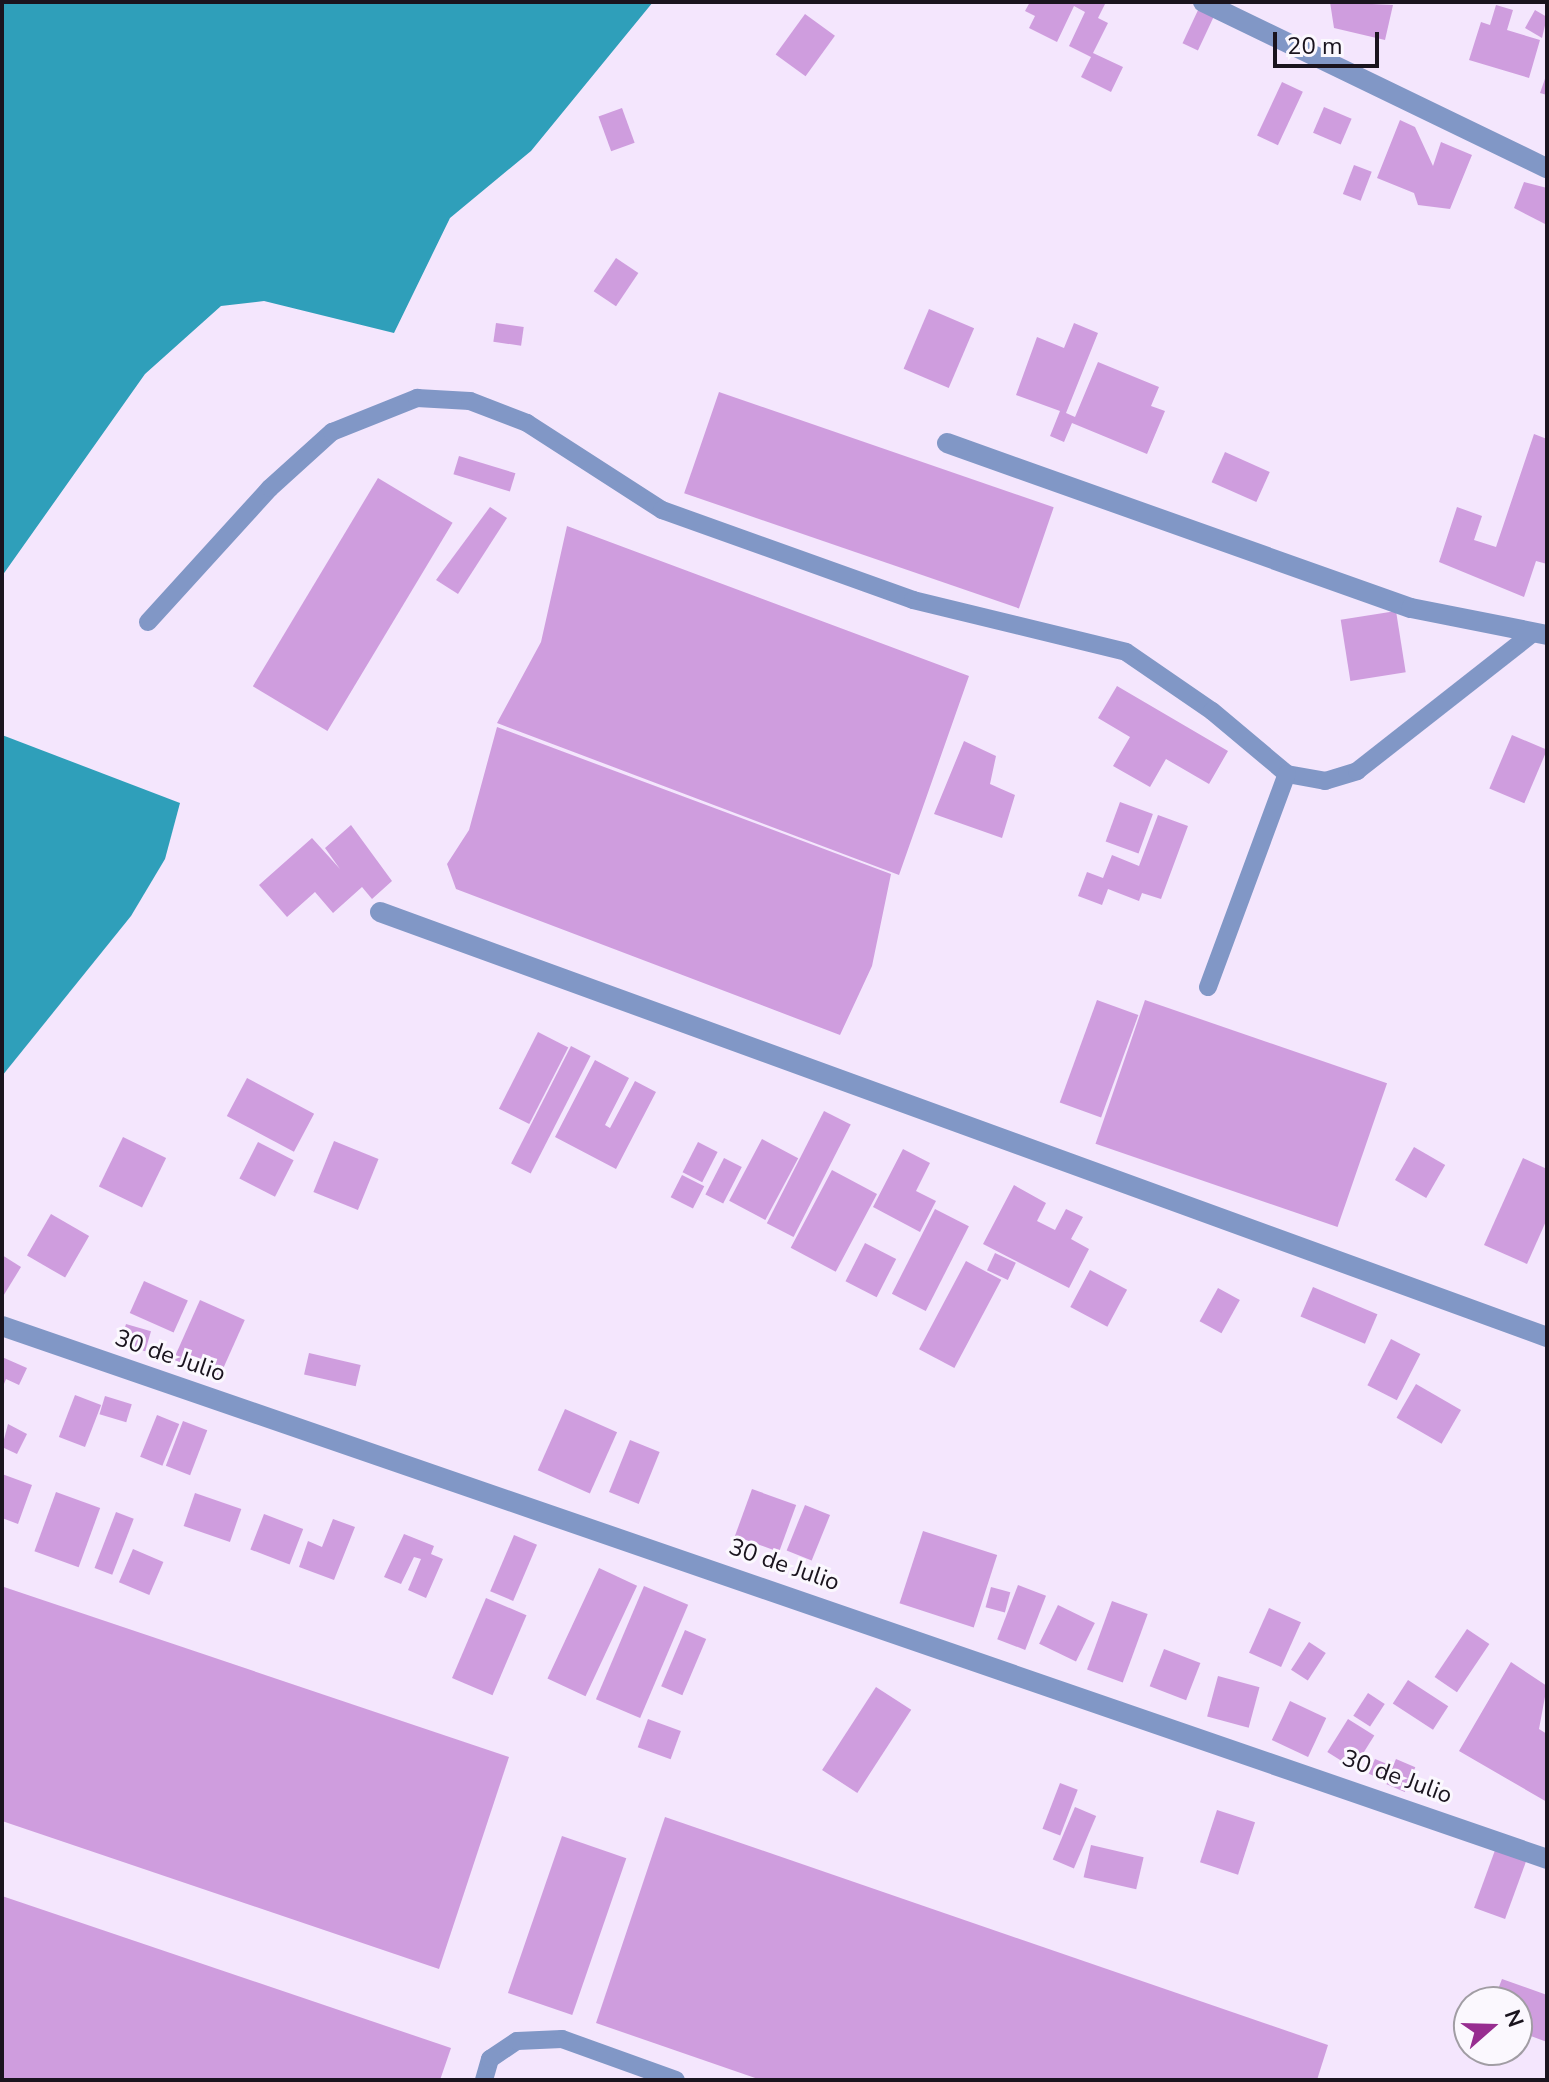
<!DOCTYPE html>
<style>
body{margin:0}
#map{position:relative;width:1549px;height:2082px;overflow:hidden;background:#f4e6fd;font-family:"Nunito Sans",sans-serif}
div>[style]{position:absolute}
.water>*{inset:0;background:#2f9fba}
.building>*{inset:0;background:#cf9dde;transform-origin:0 0}
.lane>*{height:18px;margin:-9px;padding:0 9px;transform-origin:9px;border-radius:9px;background:#8197c6}
.street>*{height:20px;margin:-10px;padding:0 10px;transform-origin:10px;border-radius:10px;background:#8197c6}
span{translate:-50% -50%;white-space:nowrap;text-align:center;line-height:1.15;-webkit-text-stroke:6px #fbf8fe;paint-order:stroke}
.street-label{font-size:24px;color:#1a141e}
.frame{position:absolute;inset:0;border:4px solid #1a141e;pointer-events:none}
.north{position:absolute;left:1453px;top:1986px;width:80px;height:80px;box-sizing:border-box;background:#fbf8fe;border:2px solid #a19da4;border-radius:50%;rotate:70deg;font-size:22px;font-weight:700;line-height:32px;text-align:center;color:#1a141e}
.north::after{content:'';display:block;margin:auto;width:28px;height:36px;background:#972d90;clip-path:polygon(50% 0,100% 100%,50% 72%,0 100%)}
.scale{position:absolute;left:1273px;top:32px;width:106px;height:36px;box-sizing:border-box;border:4px solid #1a141e;border-top:0;padding-left:10px;font-size:24px;line-height:28px;white-space:nowrap;color:#1a141e;-webkit-text-stroke:6px #fbf8fe;paint-order:stroke}
</style>
<div id="map">
<div class="water">
<i style="clip-path:polygon(2px 2px,653px 2px,531px 151px,450px 218px,394px 333px,264px 301px,221px 306px,145px 374px,2px 576px)"></i>
<i style="clip-path:polygon(2px 735px,180px 803px,165px 859px,131px 916px,2px 1076px)"></i>
</div>
<div class="building">
<i style="clip-path:polygon(1030px 2px,1106px 2px,1098px 18px,1108px 23px,1093px 53px,1123px 67px,1111px 92px,1081px 77px,1091px 57px,1069px 46px,1085px 12px,1074px 6px,1057px 42px,1029px 28px,1035px 16px,1025px 11px)"></i>
<i style="clip-path:polygon(1330px 2px,1393px 5px,1385px 40px,1334px 28px)"></i>
<i style="clip-path:polygon(1496px 5px,1513px 10px,1507px 30px,1540px 40px,1529px 78px,1469px 60px,1481px 22px,1490px 25px)"></i>
<i style="left:1199px;top:8px;width:17px;height:39px;rotate:25deg"></i>
<i style="clip-path:polygon(1535px 10px,1547px 17px,1542px 38px,1525px 28px)"></i>
<i style="left:805px;top:14px;width:37px;height:50px;rotate:36deg"></i>
<i style="clip-path:polygon(1547px 73px,1547px 95px,1540px 93px)"></i>
<i style="left:1282px;top:82px;width:23px;height:59px;rotate:25deg"></i>
<i style="left:1324px;top:107px;width:30px;height:28px;rotate:23deg"></i>
<i style="left:622px;top:108px;width:37px;height:25px;rotate:70deg"></i>
<i style="clip-path:polygon(1400px 120px,1415px 127px,1433px 166px,1441px 142px,1472px 155px,1450px 209px,1418px 205px,1414px 193px,1377px 178px)"></i>
<i style="left:1354px;top:165px;width:19px;height:31px;rotate:21deg"></i>
<i style="clip-path:polygon(1524px 182px,1547px 188px,1547px 225px,1514px 208px)"></i>
<i style="left:616px;top:258px;width:27px;height:40px;rotate:34deg"></i>
<i style="left:929px;top:309px;width:49px;height:65px;rotate:23deg"></i>
<i style="left:496px;top:323px;width:28px;height:19px;rotate:8deg"></i>
<i style="clip-path:polygon(1074px 323px,1098px 333px,1066px 413px,1075px 417px,1098px 362px,1159px 387px,1151px 406px,1165px 411px,1147px 454px,1072px 423px,1064px 442px,1050px 436px,1060px 411px,1016px 395px,1037px 337px,1064px 348px)"></i>
<i style="left:719px;top:392px;width:354px;height:107px;rotate:19deg"></i>
<i style="clip-path:polygon(1534px 434px,1547px 439px,1547px 564px,1536px 561px,1524px 597px,1439px 562px,1457px 507px,1482px 516px,1474px 540px,1496px 547px)"></i>
<i style="left:1225px;top:452px;width:49px;height:33px;rotate:24deg"></i>
<i style="left:459px;top:456px;width:59px;height:19px;rotate:17deg"></i>
<i style="left:378px;top:478px;width:87px;height:243px;rotate:31deg"></i>
<i style="clip-path:polygon(490px 507px,507px 518px,458px 594px,436px 580px)"></i>
<i style="clip-path:polygon(567px 526px,969px 676px,899px 875px,497px 723px,541px 642px)"></i>
<i style="left:1396px;top:611px;width:62px;height:56px;rotate:81deg"></i>
<i style="clip-path:polygon(1117px 686px,1228px 751px,1209px 784px,1166px 759px,1150px 787px,1113px 766px,1130px 737px,1098px 718px)"></i>
<i style="clip-path:polygon(497px 727px,891px 874px,872px 966px,840px 1035px,456px 889px,447px 864px,469px 830px)"></i>
<i style="left:1512px;top:735px;width:38px;height:58px;rotate:23deg"></i>
<i style="clip-path:polygon(964px 741px,996px 756px,990px 784px,1015px 795px,1002px 838px,934px 814px)"></i>
<i style="left:1120px;top:802px;width:35px;height:42px;rotate:20deg"></i>
<i style="clip-path:polygon(1158px 815px,1188px 826px,1161px 899px,1142px 893px,1139px 901px,1108px 889px,1102px 905px,1078px 896px,1087px 872px,1103px 878px,1112px 855px,1139px 866px)"></i>
<i style="clip-path:polygon(351px 825px,392px 881px,372px 899px,362px 887px,333px 913px,315px 892px,287px 917px,259px 885px,312px 838px,340px 869px,325px 848px)"></i>
<i style="left:1097px;top:1000px;width:44px;height:109px;rotate:20deg"></i>
<i style="left:1145px;top:1000px;width:256px;height:152px;rotate:19deg"></i>
<i style="left:538px;top:1032px;width:34px;height:86px;rotate:27deg"></i>
<i style="left:571px;top:1046px;width:22px;height:132px;rotate:27deg"></i>
<i style="clip-path:polygon(595px 1060px,629px 1078px,605px 1125px,610px 1128px,635px 1081px,656px 1092px,616px 1169px,555px 1137px)"></i>
<i style="left:247px;top:1078px;width:76px;height:43px;rotate:28deg"></i>
<i style="left:824px;top:1111px;width:30px;height:126px;rotate:27deg"></i>
<i style="left:123px;top:1137px;width:48px;height:55px;rotate:26deg"></i>
<i style="left:762px;top:1139px;width:41px;height:70px;rotate:28deg"></i>
<i style="left:334px;top:1141px;width:48px;height:55px;rotate:22deg"></i>
<i style="left:258px;top:1142px;width:40px;height:41px;rotate:27deg"></i>
<i style="left:698px;top:1142px;width:22px;height:34px;rotate:27deg"></i>
<i style="left:1414px;top:1147px;width:36px;height:38px;rotate:30deg"></i>
<i style="clip-path:polygon(903px 1149px,930px 1163px,916px 1191px,936px 1201px,920px 1232px,873px 1207px)"></i>
<i style="left:724px;top:1158px;width:20px;height:41px;rotate:27deg"></i>
<i style="clip-path:polygon(1523px 1158px,1547px 1169px,1547px 1219px,1527px 1264px,1484px 1245px)"></i>
<i style="left:832px;top:1170px;width:51px;height:88px;rotate:28deg"></i>
<i style="left:682px;top:1175px;width:25px;height:25px;rotate:27deg"></i>
<i style="clip-path:polygon(1014px 1185px,1046px 1203px,1037px 1221px,1055px 1230px,1066px 1209px,1083px 1217px,1071px 1239px,1089px 1249px,1069px 1288px,983px 1244px)"></i>
<i style="left:935px;top:1209px;width:38px;height:95px;rotate:27deg"></i>
<i style="left:51px;top:1214px;width:44px;height:48px;rotate:30deg"></i>
<i style="left:865px;top:1243px;width:35px;height:43px;rotate:27deg"></i>
<i style="left:995px;top:1253px;width:23px;height:19px;rotate:25deg"></i>
<i style="clip-path:polygon(2px 1255px,21px 1267px,2px 1298px)"></i>
<i style="left:966px;top:1261px;width:40px;height:100px;rotate:28deg"></i>
<i style="left:1090px;top:1270px;width:42px;height:42px;rotate:28deg"></i>
<i style="left:144px;top:1281px;width:48px;height:35px;rotate:24deg"></i>
<i style="left:1313px;top:1287px;width:70px;height:32px;rotate:23deg"></i>
<i style="left:1218px;top:1288px;width:25px;height:38px;rotate:29deg"></i>
<i style="left:200px;top:1300px;width:49px;height:65px;rotate:24deg"></i>
<i style="left:126px;top:1324px;width:26px;height:21px;rotate:16deg"></i>
<i style="left:1391px;top:1339px;width:33px;height:52px;rotate:27deg"></i>
<i style="left:309px;top:1353px;width:53px;height:22px;rotate:13deg"></i>
<i style="clip-path:polygon(2px 1357px,27px 1368px,19px 1385px,6px 1379px,2px 1389px)"></i>
<i style="left:1416px;top:1384px;width:52px;height:39px;rotate:30deg"></i>
<i style="left:75px;top:1395px;width:28px;height:45px;rotate:21deg"></i>
<i style="left:105px;top:1396px;width:28px;height:19px;rotate:17deg"></i>
<i style="left:565px;top:1409px;width:57px;height:67px;rotate:24deg"></i>
<i style="left:157px;top:1415px;width:24px;height:45px;rotate:22deg"></i>
<i style="left:183px;top:1421px;width:26px;height:48px;rotate:21deg"></i>
<i style="clip-path:polygon(8px 1424px,27px 1434px,17px 1454px,2px 1447px)"></i>
<i style="left:630px;top:1440px;width:32px;height:56px;rotate:22deg"></i>
<i style="clip-path:polygon(2px 1474px,32px 1485px,18px 1524px,2px 1518px)"></i>
<i style="left:752px;top:1489px;width:47px;height:50px;rotate:20deg"></i>
<i style="left:56px;top:1492px;width:47px;height:63px;rotate:20deg"></i>
<i style="left:195px;top:1493px;width:49px;height:35px;rotate:19deg"></i>
<i style="left:805px;top:1505px;width:27px;height:49px;rotate:22deg"></i>
<i style="left:116px;top:1512px;width:19px;height:60px;rotate:21deg"></i>
<i style="left:264px;top:1514px;width:42px;height:38px;rotate:21deg"></i>
<i style="clip-path:polygon(333px 1519px,355px 1527px,334px 1580px,299px 1567px,308px 1541px,322px 1547px)"></i>
<i style="left:923px;top:1531px;width:78px;height:76px;rotate:18deg"></i>
<i style="clip-path:polygon(404px 1534px,434px 1546px,431px 1554px,443px 1559px,426px 1598px,408px 1590px,421px 1559px,414px 1557px,401px 1584px,384px 1577px)"></i>
<i style="left:514px;top:1535px;width:25px;height:61px;rotate:23deg"></i>
<i style="left:133px;top:1549px;width:33px;height:36px;rotate:23deg"></i>
<i style="left:599px;top:1568px;width:42px;height:122px;rotate:25deg"></i>
<i style="left:1018px;top:1585px;width:30px;height:58px;rotate:21deg"></i>
<i style="left:644px;top:1586px;width:48px;height:123px;rotate:23deg"></i>
<i style="clip-path:polygon(4px 1587px,509px 1757px,439px 1969px,2px 1821px)"></i>
<i style="left:991px;top:1587px;width:20px;height:21px;rotate:15deg"></i>
<i style="left:486px;top:1598px;width:44px;height:87px;rotate:23deg"></i>
<i style="left:1112px;top:1601px;width:38px;height:73px;rotate:20deg"></i>
<i style="left:1058px;top:1605px;width:41px;height:43px;rotate:26deg"></i>
<i style="left:1269px;top:1608px;width:35px;height:49px;rotate:24deg"></i>
<i style="left:1467px;top:1629px;width:27px;height:58px;rotate:34deg"></i>
<i style="left:685px;top:1630px;width:23px;height:61px;rotate:23deg"></i>
<i style="left:1309px;top:1642px;width:20px;height:33px;rotate:33deg"></i>
<i style="left:1164px;top:1649px;width:39px;height:40px;rotate:21deg"></i>
<i style="clip-path:polygon(1511px 1662px,1547px 1686px,1539px 1729px,1547px 1734px,1547px 1802px,1459px 1751px)"></i>
<i style="left:1218px;top:1676px;width:43px;height:42px;rotate:15deg"></i>
<i style="left:1408px;top:1680px;width:48px;height:28px;rotate:33deg"></i>
<i style="left:876px;top:1687px;width:42px;height:99px;rotate:33deg"></i>
<i style="left:1368px;top:1693px;width:20px;height:27px;rotate:33deg"></i>
<i style="left:1290px;top:1701px;width:40px;height:43px;rotate:25deg"></i>
<i style="left:648px;top:1719px;width:35px;height:30px;rotate:20deg"></i>
<i style="left:1348px;top:1719px;width:31px;height:39px;rotate:32deg"></i>
<i style="left:1375px;top:1759px;width:15px;height:16px;rotate:23deg"></i>
<i style="left:1396px;top:1759px;width:21px;height:27px;rotate:23deg"></i>
<i style="left:1060px;top:1783px;width:19px;height:49px;rotate:21deg"></i>
<i style="left:1075px;top:1807px;width:23px;height:57px;rotate:23deg"></i>
<i style="left:1217px;top:1810px;width:40px;height:55px;rotate:18deg"></i>
<i style="clip-path:polygon(665px 1817px,1328px 2045px,1317px 2080px,761px 2080px,596px 2023px)"></i>
<i style="left:562px;top:1836px;width:68px;height:166px;rotate:19deg"></i>
<i style="left:1498px;top:1842px;width:33px;height:70px;rotate:20deg"></i>
<i style="left:1091px;top:1845px;width:54px;height:33px;rotate:13deg"></i>
<i style="clip-path:polygon(2px 1896px,451px 2048px,440px 2080px,2px 2080px)"></i>
<i style="clip-path:polygon(1502px 1979px,1547px 1995px,1547px 2042px,1517px 2031px,1517px 2002px,1493px 2002px)"></i>
</div>
<div class="lane">
<i style="left:148px;top:622px;width:181px;rotate:-47.7deg"></i>
<i style="left:270px;top:488px;width:84px;rotate:-42.1deg"></i>
<i style="left:332px;top:432px;width:92px;rotate:-21.8deg"></i>
<i style="left:417px;top:398px;width:53px;rotate:3.2deg"></i>
<i style="left:470px;top:401px;width:61px;rotate:21.1deg"></i>
<i style="left:527px;top:423px;width:161px;rotate:32.8deg"></i>
<i style="left:662px;top:510px;width:267px;rotate:19.7deg"></i>
<i style="left:913px;top:600px;width:219px;rotate:13.7deg"></i>
<i style="left:1126px;top:652px;width:104px;rotate:34.5deg"></i>
<i style="left:1212px;top:711px;width:98px;rotate:40deg"></i>
<i style="left:1287px;top:774px;width:39px;rotate:10deg"></i>
<i style="left:1325px;top:781px;width:34px;rotate:-17deg"></i>
<i style="left:1357px;top:771px;width:224px;rotate:-38.1deg"></i>
<i style="left:1208px;top:987px;width:227px;rotate:-69.7deg"></i>
<i style="left:484px;top:2080px;width:22px;rotate:-74deg"></i>
<i style="left:490px;top:2059px;width:32px;rotate:-34deg"></i>
<i style="left:517px;top:2041px;width:45px;rotate:-2.5deg"></i>
<i style="left:562px;top:2039px;width:121px;rotate:19.8deg"></i>
</div>
<div class="street">
<i style="left:1203px;top:2px;width:382px;rotate:25.8deg"></i>
<i style="left:947px;top:443px;width:492px;rotate:19.6deg"></i>
<i style="left:1411px;top:608px;width:139px;rotate:11.2deg"></i>
<i style="left:380px;top:912px;width:1242px;rotate:20.01deg"></i>
<i style="left:2px;top:1326px;width:1634px;rotate:19.03deg"></i>
</div>
<div class="street-label">
<span style="left:170px;top:1356px;rotate:19deg">30 de Julio</span>
<span style="left:784px;top:1565px;rotate:19deg">30 de Julio</span>
<span style="left:1397px;top:1777px;rotate:20deg">30 de Julio</span>
</div>
<div class="frame"></div>
<div class="north">N</div>
<div class="scale">20 m</div>
</div>
